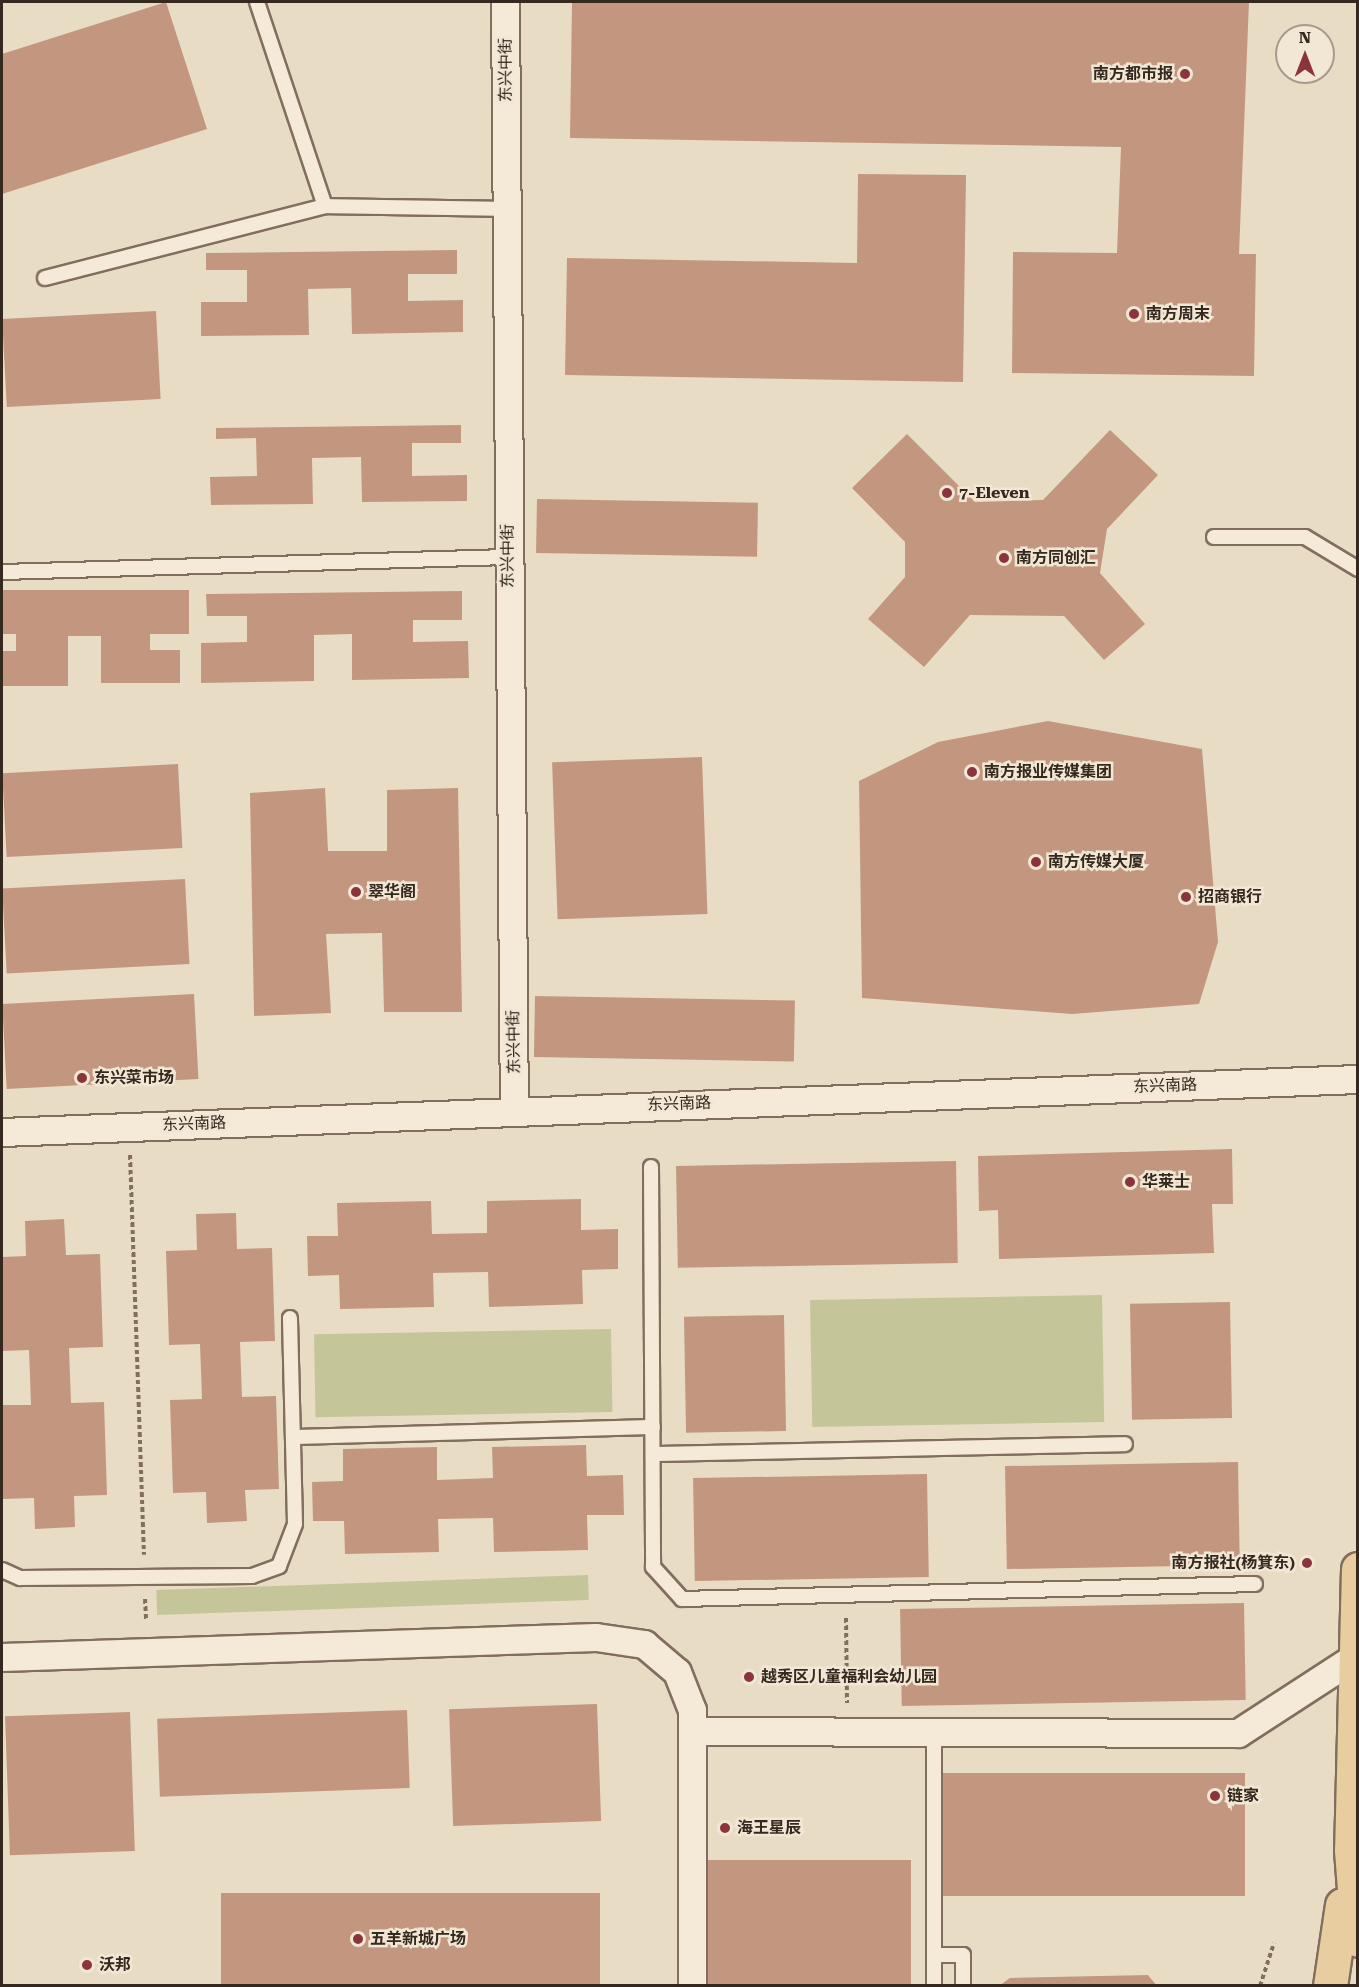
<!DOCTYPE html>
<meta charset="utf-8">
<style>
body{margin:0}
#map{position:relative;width:1359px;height:1987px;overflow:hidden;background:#e9dcc5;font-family:"Roboto Serif","Noto Sans SC",serif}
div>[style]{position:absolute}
.green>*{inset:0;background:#c4c69a;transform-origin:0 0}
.building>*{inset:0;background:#c3977f;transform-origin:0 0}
.path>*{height:4px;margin-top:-2px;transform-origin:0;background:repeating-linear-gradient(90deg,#826e5d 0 4.5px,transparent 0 7.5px)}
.roads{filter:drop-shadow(2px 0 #826e5d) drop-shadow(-2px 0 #826e5d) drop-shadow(0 2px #826e5d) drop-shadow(0 -2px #826e5d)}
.lane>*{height:14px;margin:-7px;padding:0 7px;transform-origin:7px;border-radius:7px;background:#f5ead7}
.street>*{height:27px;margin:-13.5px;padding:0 13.5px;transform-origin:13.5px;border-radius:13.5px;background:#f5ead7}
.primary>*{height:33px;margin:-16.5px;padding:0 16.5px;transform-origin:16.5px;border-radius:16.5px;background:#e8cda1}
.dots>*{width:16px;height:16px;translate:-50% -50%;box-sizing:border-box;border:3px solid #f1e7d4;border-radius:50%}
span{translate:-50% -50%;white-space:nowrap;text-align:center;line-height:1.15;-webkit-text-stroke:5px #f1e7d4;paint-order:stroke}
.street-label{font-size:16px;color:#34281f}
.poi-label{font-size:16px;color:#34281f;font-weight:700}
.right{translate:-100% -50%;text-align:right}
.left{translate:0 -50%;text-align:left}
.frame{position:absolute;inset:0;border:3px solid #34281f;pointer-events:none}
.north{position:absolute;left:1275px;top:24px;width:60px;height:60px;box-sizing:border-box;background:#f1e7d4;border:2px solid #a59b8c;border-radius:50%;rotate:0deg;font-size:16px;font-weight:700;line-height:24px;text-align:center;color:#34281f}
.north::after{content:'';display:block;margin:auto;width:21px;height:27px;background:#8a343b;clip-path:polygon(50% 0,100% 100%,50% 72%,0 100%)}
</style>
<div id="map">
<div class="green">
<i style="left:1102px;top:1295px;width:127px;height:292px;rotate:89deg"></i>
<i style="left:611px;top:1329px;width:83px;height:297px;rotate:89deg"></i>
<i style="left:588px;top:1575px;width:25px;height:432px;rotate:88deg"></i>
</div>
<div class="building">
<i style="clip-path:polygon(166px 2px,207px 129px,2px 194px,2px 54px)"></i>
<i style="clip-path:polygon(572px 2px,1249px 2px,1239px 254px,1256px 254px,1254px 376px,1012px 373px,1013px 252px,1117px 253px,1121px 147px,570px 138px)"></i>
<i style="clip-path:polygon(858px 174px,966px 175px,963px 382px,565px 375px,567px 258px,857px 263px)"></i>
<i style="clip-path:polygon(457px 250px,457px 274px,408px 274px,408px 301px,463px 300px,463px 332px,352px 334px,351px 288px,308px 289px,309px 335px,201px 336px,201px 302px,247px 302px,247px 270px,206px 270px,206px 253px)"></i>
<i style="left:156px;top:311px;width:88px;height:154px;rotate:87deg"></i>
<i style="clip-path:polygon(461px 425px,461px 443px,412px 443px,412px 476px,467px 475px,467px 501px,362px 502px,361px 457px,312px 458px,313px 504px,211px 505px,210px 477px,257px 476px,256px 438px,216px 439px,216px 428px)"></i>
<i style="clip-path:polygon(1110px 430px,1158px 475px,1107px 529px,1100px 573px,1145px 624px,1104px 660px,1064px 616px,970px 615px,924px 667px,868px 619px,905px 577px,905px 542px,852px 488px,907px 434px,975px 502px,1043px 500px)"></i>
<i style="left:537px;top:499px;width:221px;height:54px;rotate:1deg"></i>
<i style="clip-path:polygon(2px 590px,189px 590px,189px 634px,150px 634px,150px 650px,180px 650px,180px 683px,101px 683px,101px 636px,68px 636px,68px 686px,2px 686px,2px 651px,16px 651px,16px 634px,2px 634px)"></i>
<i style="clip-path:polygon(462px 591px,462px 620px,413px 620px,413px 642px,468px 641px,469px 678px,352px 680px,352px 634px,314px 635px,314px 681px,201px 683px,201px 643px,247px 642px,247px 616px,207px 616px,206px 594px)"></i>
<i style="clip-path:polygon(1048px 721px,1202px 749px,1218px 942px,1199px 1004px,1072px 1014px,862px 998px,859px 781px,938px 742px)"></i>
<i style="left:702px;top:757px;width:157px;height:150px;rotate:88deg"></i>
<i style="left:178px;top:764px;width:84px;height:176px;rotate:87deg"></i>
<i style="clip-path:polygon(325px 788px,328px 851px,387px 851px,387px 790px,458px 788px,462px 1012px,384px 1012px,382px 933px,326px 934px,331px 1013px,254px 1016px,250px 793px)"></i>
<i style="left:185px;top:879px;width:85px;height:183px;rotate:87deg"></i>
<i style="left:194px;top:994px;width:85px;height:192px;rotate:87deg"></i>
<i style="left:535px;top:996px;width:260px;height:61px;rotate:1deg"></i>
<i style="clip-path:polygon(1232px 1149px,1233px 1204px,1212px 1204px,1214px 1253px,999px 1259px,998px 1210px,979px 1211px,978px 1156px)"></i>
<i style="left:956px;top:1161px;width:102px;height:280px;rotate:89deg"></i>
<i style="clip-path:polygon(581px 1199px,581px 1230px,618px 1229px,618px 1269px,582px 1270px,583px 1304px,489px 1307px,488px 1272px,433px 1273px,434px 1307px,340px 1309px,339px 1275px,308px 1276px,307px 1236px,338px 1236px,337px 1203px,431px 1201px,432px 1234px,487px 1233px,487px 1201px)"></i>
<i style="clip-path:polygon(236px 1213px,237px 1249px,272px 1248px,275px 1341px,240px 1342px,242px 1397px,276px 1396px,279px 1489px,245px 1490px,247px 1521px,207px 1523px,206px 1492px,173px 1493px,170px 1400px,202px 1399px,200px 1344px,169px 1345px,166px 1251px,197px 1250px,196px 1214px)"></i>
<i style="clip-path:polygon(64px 1219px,66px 1255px,100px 1254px,103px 1347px,69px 1348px,71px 1403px,104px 1402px,107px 1495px,74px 1496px,75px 1527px,35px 1529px,34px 1498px,2px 1499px,2px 1405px,31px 1405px,29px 1350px,2px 1351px,2px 1257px,26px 1256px,25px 1221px)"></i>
<i style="left:1230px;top:1302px;width:116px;height:100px;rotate:89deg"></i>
<i style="left:784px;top:1315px;width:116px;height:100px;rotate:89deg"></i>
<i style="clip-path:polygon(586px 1445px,587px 1476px,623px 1475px,624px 1515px,587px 1515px,588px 1550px,494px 1552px,493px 1518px,438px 1519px,439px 1552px,345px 1554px,344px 1521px,313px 1521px,312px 1482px,343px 1481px,343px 1449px,437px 1447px,437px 1480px,493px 1478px,492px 1447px)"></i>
<i style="left:1238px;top:1462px;width:103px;height:233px;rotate:89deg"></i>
<i style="left:927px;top:1474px;width:103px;height:234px;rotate:89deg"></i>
<i style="left:1244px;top:1603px;width:97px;height:344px;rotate:89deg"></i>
<i style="left:597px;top:1704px;width:117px;height:148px;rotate:88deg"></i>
<i style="left:407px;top:1710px;width:78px;height:250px;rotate:88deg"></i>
<i style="left:130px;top:1712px;width:139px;height:125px;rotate:88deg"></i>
<i style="left:1245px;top:1773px;width:123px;height:303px;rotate:90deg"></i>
<i style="left:695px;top:1860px;width:216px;height:126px"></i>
<i style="left:221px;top:1893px;width:379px;height:93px"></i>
<i style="clip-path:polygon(1148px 1975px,1157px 1986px,999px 1986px,1010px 1978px)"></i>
</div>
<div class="path">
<i style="left:130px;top:1155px;width:400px;rotate:88deg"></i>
<i style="left:145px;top:1599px;width:22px;rotate:87deg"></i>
<i style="left:846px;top:1618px;width:85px;rotate:89.3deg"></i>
<i style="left:1260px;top:1986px;width:45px;rotate:-72deg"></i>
</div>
<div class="roads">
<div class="lane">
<i style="left:257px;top:2px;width:215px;rotate:71.6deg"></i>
<i style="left:45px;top:278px;width:289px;rotate:-14.4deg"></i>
<i style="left:325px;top:206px;width:181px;rotate:0.9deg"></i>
<i style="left:1214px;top:537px;width:91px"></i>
<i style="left:1305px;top:537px;width:62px;rotate:31.1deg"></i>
<i style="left:2px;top:572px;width:506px;rotate:-1.7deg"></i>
<i style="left:651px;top:1167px;width:400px;rotate:89.7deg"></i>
<i style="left:653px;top:1567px;width:43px;rotate:47.8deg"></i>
<i style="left:682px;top:1599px;width:573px;rotate:-1.5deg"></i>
<i style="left:294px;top:1437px;width:359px;rotate:-1.6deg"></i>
<i style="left:653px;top:1454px;width:472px;rotate:-1.2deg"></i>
<i style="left:2px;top:1570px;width:20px;rotate:24deg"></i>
<i style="left:20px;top:1578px;width:232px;rotate:-0.5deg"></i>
<i style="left:252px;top:1576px;width:29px;rotate:-20deg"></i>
<i style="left:279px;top:1566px;width:45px;rotate:-69.1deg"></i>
<i style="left:295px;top:1524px;width:206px;rotate:-91.4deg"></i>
<i style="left:934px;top:1955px;width:29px"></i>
<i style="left:963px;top:1955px;width:31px;rotate:90deg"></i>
<i style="left:934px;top:1986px;width:255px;rotate:-90deg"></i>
</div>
<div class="street">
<i style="left:505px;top:2px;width:1109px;rotate:89.54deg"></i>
<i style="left:2px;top:1132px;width:1357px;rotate:-2.24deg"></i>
<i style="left:2px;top:1657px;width:594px;rotate:-1.93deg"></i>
<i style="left:596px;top:1637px;width:49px;rotate:8.3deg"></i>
<i style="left:644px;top:1644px;width:43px;rotate:40.3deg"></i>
<i style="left:677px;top:1672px;width:41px;rotate:68.5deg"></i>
<i style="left:692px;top:1710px;width:276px;rotate:90deg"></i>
<i style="left:694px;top:1731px;width:544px;rotate:0.21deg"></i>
<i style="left:1238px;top:1733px;width:140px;rotate:-33deg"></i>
</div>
<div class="primary">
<i style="left:1358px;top:1569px;width:281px;rotate:91.4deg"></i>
<i style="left:1351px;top:1850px;width:90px;rotate:85.6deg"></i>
<i style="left:1330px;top:1986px;width:82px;rotate:-81.6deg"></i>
</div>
</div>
<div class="dots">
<i style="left:1185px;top:74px;background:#8a343b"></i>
<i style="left:1134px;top:314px;background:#8a343b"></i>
<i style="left:947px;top:493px;background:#8a343b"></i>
<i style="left:1004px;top:558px;background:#8a343b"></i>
<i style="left:972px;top:772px;background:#8a343b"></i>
<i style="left:1036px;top:862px;background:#8a343b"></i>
<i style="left:356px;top:892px;background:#8a343b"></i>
<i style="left:1186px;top:897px;background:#8a343b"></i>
<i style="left:82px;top:1078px;background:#8a343b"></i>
<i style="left:1130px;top:1182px;background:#8a343b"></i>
<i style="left:1307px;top:1563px;background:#8a343b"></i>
<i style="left:749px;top:1677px;background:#8a343b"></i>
<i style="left:1215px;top:1796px;background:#8a343b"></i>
<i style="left:725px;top:1828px;background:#8a343b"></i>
<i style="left:358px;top:1939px;background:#8a343b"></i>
<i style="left:87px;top:1965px;background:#8a343b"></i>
</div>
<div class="street-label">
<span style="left:506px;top:70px;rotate:-90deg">东兴中街</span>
<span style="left:508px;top:556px;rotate:-90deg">东兴中街</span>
<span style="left:514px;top:1042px;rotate:-91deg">东兴中街</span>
<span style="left:1165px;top:1086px;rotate:-2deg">东兴南路</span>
<span style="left:679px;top:1104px;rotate:-2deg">东兴南路</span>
<span style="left:194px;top:1124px;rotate:-2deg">东兴南路</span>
</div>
<div class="poi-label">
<span class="right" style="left:1173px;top:74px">南方都市报</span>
<span class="left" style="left:1146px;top:314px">南方周末</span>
<span class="left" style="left:959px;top:493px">7-Eleven</span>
<span class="left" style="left:1016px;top:558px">南方同创汇</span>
<span class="left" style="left:984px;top:772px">南方报业传媒集团</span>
<span class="left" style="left:1048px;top:862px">南方传媒大厦</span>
<span class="left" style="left:368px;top:892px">翠华阁</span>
<span class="left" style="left:1198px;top:897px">招商银行</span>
<span class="left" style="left:94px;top:1078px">东兴菜市场</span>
<span class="left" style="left:1142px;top:1182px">华莱士</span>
<span class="right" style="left:1295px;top:1563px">南方报社(杨箕东)</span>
<span class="left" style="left:761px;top:1677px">越秀区儿童福利会幼儿园</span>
<span class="left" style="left:1227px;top:1796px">链家</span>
<span class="left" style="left:737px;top:1828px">海王星辰</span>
<span class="left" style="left:370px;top:1939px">五羊新城广场</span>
<span class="left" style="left:99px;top:1965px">沃邦</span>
</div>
<div class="frame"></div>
<div class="north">N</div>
</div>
